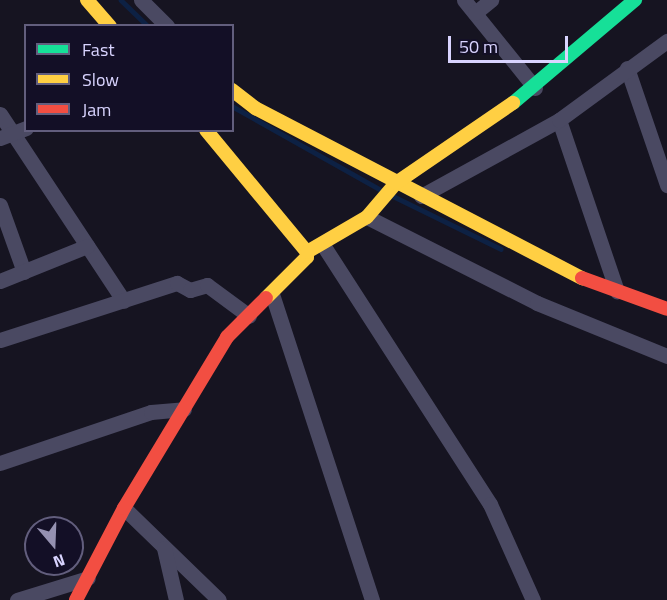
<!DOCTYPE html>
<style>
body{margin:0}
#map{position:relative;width:667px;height:600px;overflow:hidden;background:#161421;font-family:"Titillium Web",sans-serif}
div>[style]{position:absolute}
.stream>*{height:4.5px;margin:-2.25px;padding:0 2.25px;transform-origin:2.25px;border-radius:2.25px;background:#0d2144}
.street>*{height:15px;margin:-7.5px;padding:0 7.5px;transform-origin:7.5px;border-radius:7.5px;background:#4a4962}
.fast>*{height:14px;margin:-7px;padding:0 7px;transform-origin:7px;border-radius:7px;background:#16e098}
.slow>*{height:14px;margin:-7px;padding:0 7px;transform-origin:7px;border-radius:7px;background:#ffcf43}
.jam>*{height:14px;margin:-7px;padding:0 7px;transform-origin:7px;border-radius:7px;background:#f24e42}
span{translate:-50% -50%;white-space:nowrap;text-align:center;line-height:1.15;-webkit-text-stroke:5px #130f26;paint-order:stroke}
.legend{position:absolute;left:24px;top:24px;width:210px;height:108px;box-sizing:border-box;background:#130f26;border:2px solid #625e7d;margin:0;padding:8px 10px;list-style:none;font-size:18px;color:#d9d4ff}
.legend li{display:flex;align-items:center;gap:12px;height:30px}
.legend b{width:30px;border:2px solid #625e7d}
.north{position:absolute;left:24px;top:516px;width:60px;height:60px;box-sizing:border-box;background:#130f26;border:2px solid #625e7d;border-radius:50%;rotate:161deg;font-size:16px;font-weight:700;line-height:24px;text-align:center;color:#d9d4ff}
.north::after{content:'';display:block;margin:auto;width:21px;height:27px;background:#9591b1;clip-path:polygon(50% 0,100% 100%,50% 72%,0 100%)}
.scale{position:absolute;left:448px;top:36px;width:120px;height:27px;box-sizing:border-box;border:3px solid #d9d4ff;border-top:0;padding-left:8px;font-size:18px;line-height:21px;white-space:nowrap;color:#d9d4ff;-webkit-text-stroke:4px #130f26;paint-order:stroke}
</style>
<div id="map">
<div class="stream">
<i style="left:121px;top:0;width:37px;rotate:44deg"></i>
<i style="left:232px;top:106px;width:173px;rotate:29.4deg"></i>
<i style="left:393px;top:196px;width:120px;rotate:26.1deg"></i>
</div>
<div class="street">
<i style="left:141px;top:0;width:37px;rotate:45deg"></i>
<i style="left:464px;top:0;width:113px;rotate:51.1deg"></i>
<i style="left:475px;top:13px;width:21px;rotate:-39deg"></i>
<i style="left:627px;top:68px;width:124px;rotate:71.1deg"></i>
<i style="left:0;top:114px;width:224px;rotate:56.5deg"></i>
<i style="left:559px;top:120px;width:181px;rotate:71.3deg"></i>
<i style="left:0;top:138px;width:28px;rotate:-21deg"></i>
<i style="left:421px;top:196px;width:158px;rotate:-28.8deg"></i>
<i style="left:559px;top:120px;width:134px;rotate:-36.2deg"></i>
<i style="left:0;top:205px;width:71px;rotate:70.3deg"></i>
<i style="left:367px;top:217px;width:191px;rotate:26.8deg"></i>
<i style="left:537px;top:303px;width:140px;rotate:22.2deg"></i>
<i style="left:323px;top:245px;width:308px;rotate:57.2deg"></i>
<i style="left:490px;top:504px;width:105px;rotate:65.9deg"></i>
<i style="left:0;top:281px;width:94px;rotate:-21.9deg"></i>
<i style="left:272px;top:294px;width:322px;rotate:71.9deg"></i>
<i style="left:0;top:340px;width:186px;rotate:-17.9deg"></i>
<i style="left:177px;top:283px;width:15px;rotate:28deg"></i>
<i style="left:190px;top:290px;width:18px;rotate:-16deg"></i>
<i style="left:207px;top:285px;width:52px;rotate:36.4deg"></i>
<i style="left:0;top:463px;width:159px;rotate:-18.7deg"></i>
<i style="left:151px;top:412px;width:33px;rotate:-5deg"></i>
<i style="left:124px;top:508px;width:132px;rotate:44.1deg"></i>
<i style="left:164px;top:548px;width:53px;rotate:77deg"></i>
<i style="left:17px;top:600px;width:74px;rotate:-17.2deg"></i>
</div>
<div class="fast">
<i style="left:513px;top:103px;width:160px;rotate:-40.2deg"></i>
</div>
<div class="slow">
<i style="left:87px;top:0;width:35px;rotate:49deg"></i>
<i style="left:232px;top:90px;width:29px;rotate:38deg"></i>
<i style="left:255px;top:108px;width:369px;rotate:27.5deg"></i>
<i style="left:206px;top:130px;width:158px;rotate:50.4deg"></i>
<i style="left:266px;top:298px;width:58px;rotate:-45deg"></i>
<i style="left:307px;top:257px;width:5px;rotate:-90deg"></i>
<i style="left:307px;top:252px;width:69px;rotate:-30.3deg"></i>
<i style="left:367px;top:217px;width:45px;rotate:-49.5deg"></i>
<i style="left:396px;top:183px;width:142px;rotate:-34.4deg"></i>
</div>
<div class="jam">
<i style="left:582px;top:278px;width:90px;rotate:20deg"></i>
<i style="left:76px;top:600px;width:104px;rotate:-62.4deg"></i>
<i style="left:124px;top:508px;width:200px;rotate:-58.9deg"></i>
<i style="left:227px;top:337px;width:55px;rotate:-45deg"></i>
</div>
<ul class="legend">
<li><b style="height:8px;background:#16e098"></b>Fast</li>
<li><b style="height:8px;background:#ffcf43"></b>Slow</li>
<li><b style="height:8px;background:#f24e42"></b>Jam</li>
</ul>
<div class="north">N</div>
<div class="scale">50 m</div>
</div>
